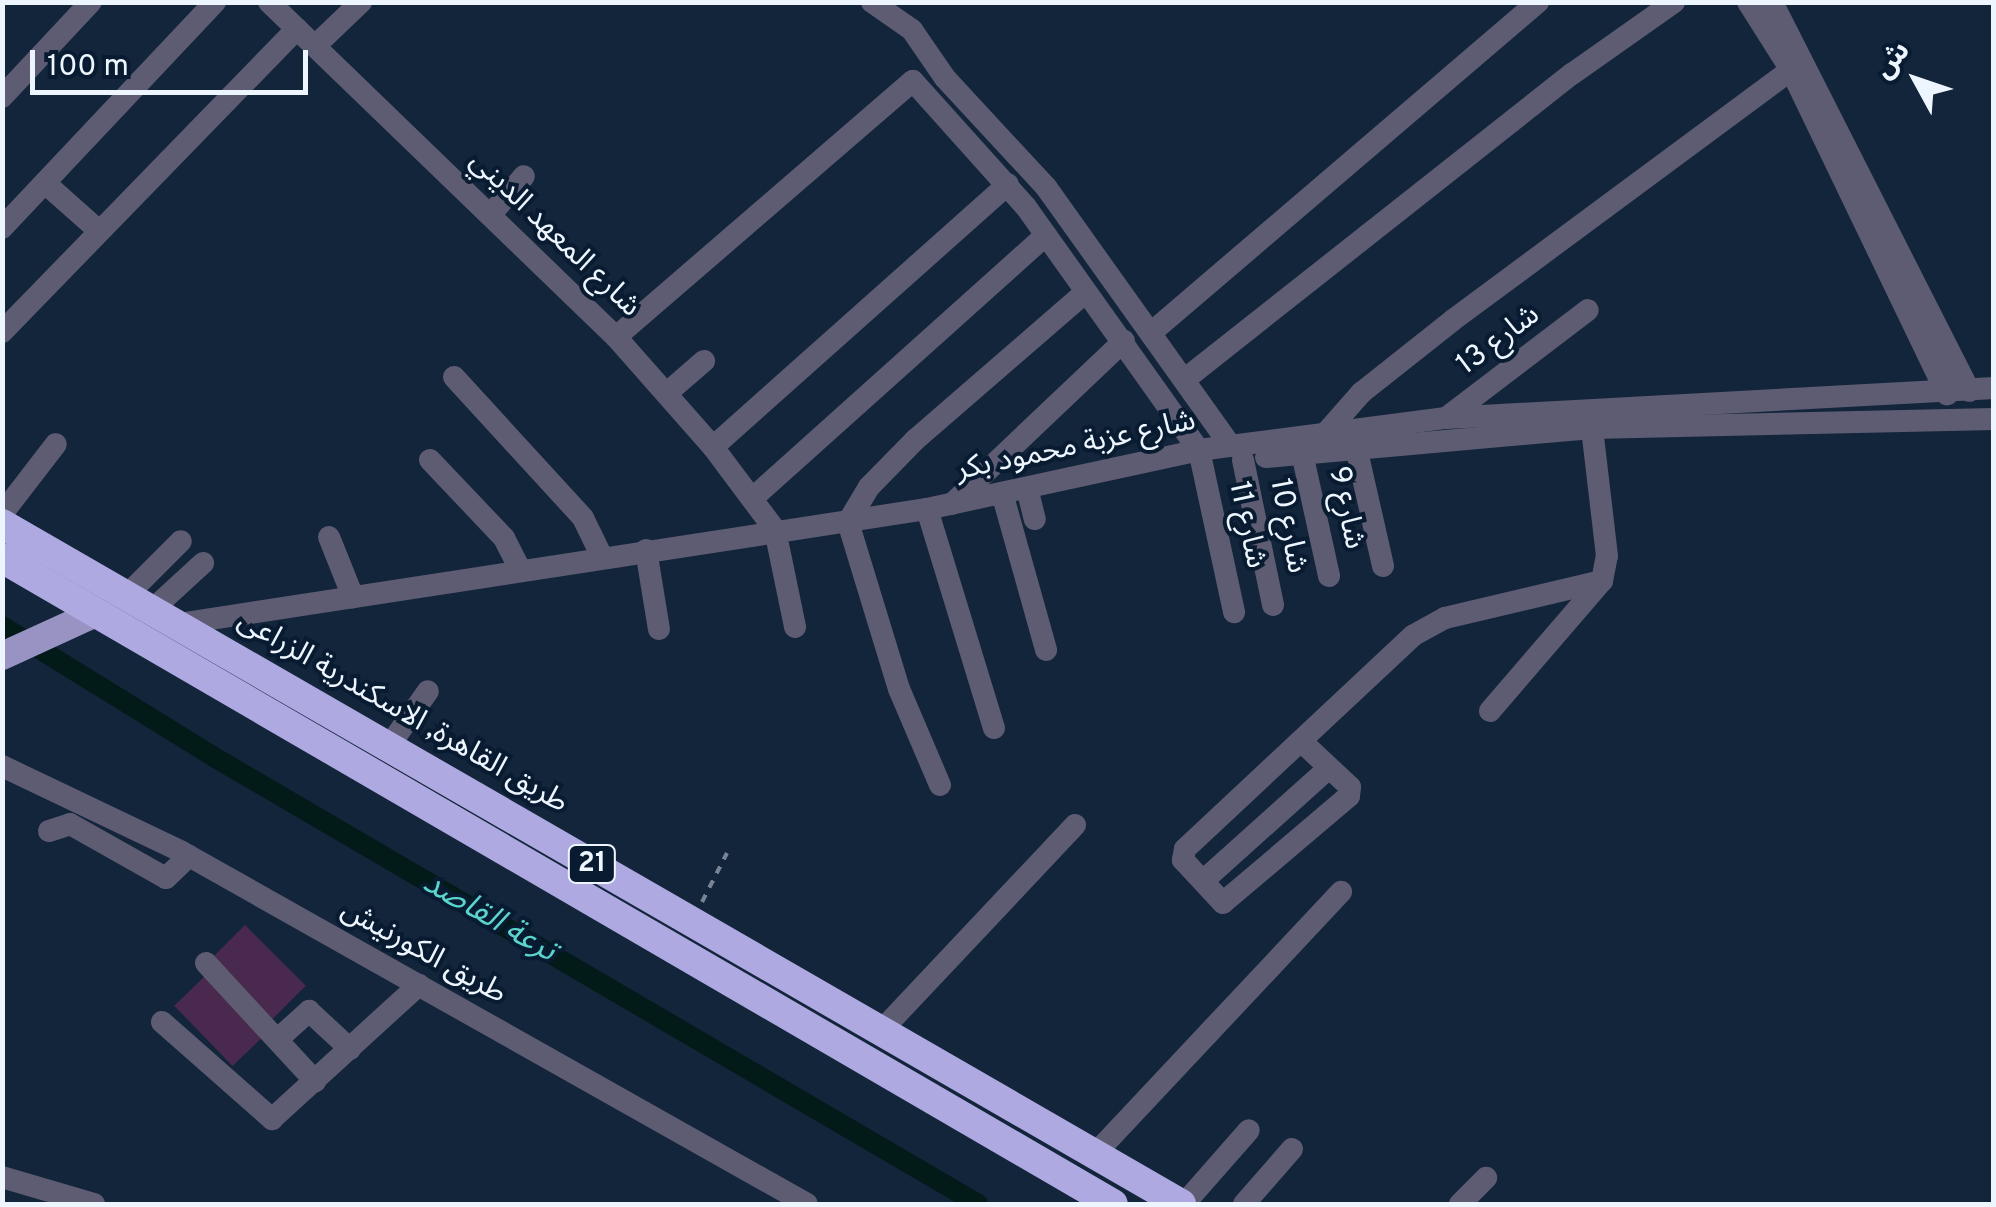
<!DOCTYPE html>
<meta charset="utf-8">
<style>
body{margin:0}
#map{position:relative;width:1996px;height:1207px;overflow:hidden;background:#13253b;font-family:Overpass,"Noto Sans Arabic",sans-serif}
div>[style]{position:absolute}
.green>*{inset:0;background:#492a4e;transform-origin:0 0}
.canal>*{height:20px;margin:-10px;padding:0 10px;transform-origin:10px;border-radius:10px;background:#021a18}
.path>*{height:4px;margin-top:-2px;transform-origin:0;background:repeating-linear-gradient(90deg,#778494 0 8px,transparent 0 16px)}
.minor>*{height:22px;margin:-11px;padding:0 11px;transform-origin:11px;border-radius:11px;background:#5e5c73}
.major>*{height:28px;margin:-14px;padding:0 14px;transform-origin:14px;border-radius:14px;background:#9893c2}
.highway>*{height:30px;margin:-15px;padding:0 15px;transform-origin:15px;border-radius:15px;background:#afa9e2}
span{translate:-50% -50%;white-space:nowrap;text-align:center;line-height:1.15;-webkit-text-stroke:8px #091b31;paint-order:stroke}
.shield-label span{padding:2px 8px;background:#091b31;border:2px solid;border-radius:8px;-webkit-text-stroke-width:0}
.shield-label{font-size:28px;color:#edf5fe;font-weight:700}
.street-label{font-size:30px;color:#edf5fe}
.water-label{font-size:32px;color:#5bd5cb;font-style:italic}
.frame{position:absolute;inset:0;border:5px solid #edf5fe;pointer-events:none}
.north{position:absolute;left:1866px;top:30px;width:100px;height:100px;-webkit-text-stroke:8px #091b31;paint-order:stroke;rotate:310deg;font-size:28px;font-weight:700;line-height:40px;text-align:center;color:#edf5fe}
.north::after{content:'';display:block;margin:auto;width:35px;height:45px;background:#edf5fe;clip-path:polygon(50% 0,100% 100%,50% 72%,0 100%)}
.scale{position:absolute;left:30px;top:50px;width:278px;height:45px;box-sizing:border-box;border:5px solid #edf5fe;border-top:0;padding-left:12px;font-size:30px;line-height:35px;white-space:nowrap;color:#edf5fe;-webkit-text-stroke:8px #091b31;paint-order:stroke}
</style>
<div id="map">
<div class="green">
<i style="left:245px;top:925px;width:86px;height:49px;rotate:45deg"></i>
<i style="left:208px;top:973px;width:84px;height:47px;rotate:46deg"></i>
</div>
<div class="canal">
<i style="left:2px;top:626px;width:249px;rotate:31.7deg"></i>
<i style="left:214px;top:757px;width:885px;rotate:30.33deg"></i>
</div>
<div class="path">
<i style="left:702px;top:902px;width:55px;rotate:-63deg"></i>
</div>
<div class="minor">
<i style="left:269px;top:2px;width:482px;rotate:44deg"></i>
<i style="left:616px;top:337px;width:147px;rotate:48.6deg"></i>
<i style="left:713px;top:447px;width:104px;rotate:53.2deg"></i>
<i style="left:775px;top:530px;width:99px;rotate:78.3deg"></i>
<i style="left:872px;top:2px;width:49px;rotate:35deg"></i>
<i style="left:912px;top:30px;width:58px;rotate:55.5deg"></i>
<i style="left:945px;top:78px;width:149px;rotate:47.2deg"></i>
<i style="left:1046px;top:187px;width:318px;rotate:54.5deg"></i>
<i style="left:1748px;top:2px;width:80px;rotate:57.7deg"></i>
<i style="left:1791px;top:70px;width:360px;rotate:64.3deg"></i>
<i style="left:1772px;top:2px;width:436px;rotate:63.1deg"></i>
<i style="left:315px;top:46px;width:64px;rotate:-43.7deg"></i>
<i style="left:2px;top:97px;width:130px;rotate:-46.9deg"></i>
<i style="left:45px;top:183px;width:71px;rotate:41.6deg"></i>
<i style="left:491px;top:214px;width:50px;rotate:-49deg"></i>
<i style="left:2px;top:228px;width:311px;rotate:-46.7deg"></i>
<i style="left:2px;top:332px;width:423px;rotate:-45.8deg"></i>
<i style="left:1152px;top:332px;width:508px;rotate:-40.53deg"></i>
<i style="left:616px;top:337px;width:392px;rotate:-40.8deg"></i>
<i style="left:913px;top:81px;width:169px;rotate:48.1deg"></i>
<i style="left:1026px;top:207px;width:298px;rotate:54.6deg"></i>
<i style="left:1199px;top:450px;width:166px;rotate:77.8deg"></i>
<i style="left:454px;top:377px;width:191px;rotate:47.5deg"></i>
<i style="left:583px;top:518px;width:43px;rotate:64deg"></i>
<i style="left:1184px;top:380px;width:494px;rotate:-38.3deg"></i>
<i style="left:1572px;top:74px;width:125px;rotate:-35.2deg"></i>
<i style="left:667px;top:393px;width:49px;rotate:-40.9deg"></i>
<i style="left:1446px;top:418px;width:178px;rotate:-37.3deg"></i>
<i style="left:1325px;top:434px;width:55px;rotate:-48.7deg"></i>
<i style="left:1361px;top:393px;width:117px;rotate:-38.4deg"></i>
<i style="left:1453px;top:320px;width:420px;rotate:-36.5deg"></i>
<i style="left:713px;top:447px;width:395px;rotate:-41.7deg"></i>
<i style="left:1356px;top:447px;width:122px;rotate:77.2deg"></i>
<i style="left:1302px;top:453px;width:126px;rotate:77.6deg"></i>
<i style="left:1266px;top:457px;width:327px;rotate:-5.1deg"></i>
<i style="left:1592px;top:428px;width:402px;rotate:-1.3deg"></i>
<i style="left:430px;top:460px;width:108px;rotate:46.5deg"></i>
<i style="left:504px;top:538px;width:36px;rotate:63deg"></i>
<i style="left:1243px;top:460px;width:148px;rotate:78.3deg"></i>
<i style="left:1027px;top:488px;width:32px;rotate:76deg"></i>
<i style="left:1002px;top:493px;width:163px;rotate:74.3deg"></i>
<i style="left:754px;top:497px;width:392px;rotate:-41.9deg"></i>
<i style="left:952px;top:504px;width:237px;rotate:-43.5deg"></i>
<i style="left:927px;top:509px;width:229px;rotate:73deg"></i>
<i style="left:2px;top:514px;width:88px;rotate:-52.4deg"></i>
<i style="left:329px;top:537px;width:65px;rotate:68.2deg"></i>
<i style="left:646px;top:550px;width:80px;rotate:80.7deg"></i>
<i style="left:127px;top:595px;width:76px;rotate:-45deg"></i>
<i style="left:153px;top:609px;width:68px;rotate:-42.6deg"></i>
<i style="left:178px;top:624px;width:758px;rotate:-8.73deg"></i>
<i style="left:927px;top:509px;width:278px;rotate:-12.2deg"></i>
<i style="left:1199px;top:450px;width:249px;rotate:-7.4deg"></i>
<i style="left:1446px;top:418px;width:549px;rotate:-3.13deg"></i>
<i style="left:1490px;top:711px;width:172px;rotate:-49.3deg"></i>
<i style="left:1602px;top:581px;width:25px;rotate:-79deg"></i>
<i style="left:1607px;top:556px;width:129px;rotate:-96.7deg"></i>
<i style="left:1301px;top:741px;width:67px;rotate:43.2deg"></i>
<i style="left:1350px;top:787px;width:9px;rotate:96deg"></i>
<i style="left:1349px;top:796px;width:165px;rotate:139.7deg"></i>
<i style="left:1223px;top:903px;width:59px;rotate:-132.9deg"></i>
<i style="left:1183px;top:860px;width:11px;rotate:-80deg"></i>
<i style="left:1185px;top:849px;width:313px;rotate:-43.1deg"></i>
<i style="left:1414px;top:635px;width:35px;rotate:-29deg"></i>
<i style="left:1445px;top:618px;width:161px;rotate:-13.3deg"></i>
<i style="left:389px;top:746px;width:67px;rotate:-54.7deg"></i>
<i style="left:2px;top:766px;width:199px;rotate:25.5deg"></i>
<i style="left:182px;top:852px;width:717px;rotate:29.39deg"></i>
<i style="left:940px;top:785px;width:104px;rotate:-113.1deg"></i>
<i style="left:899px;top:689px;width:175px;rotate:-107deg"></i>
<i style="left:848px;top:522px;width:41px;rotate:-59deg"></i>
<i style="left:869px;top:487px;width:66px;rotate:-45.6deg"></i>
<i style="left:915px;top:440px;width:225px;rotate:-40.9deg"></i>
<i style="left:49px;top:831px;width:22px;rotate:-18deg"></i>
<i style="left:70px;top:824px;width:110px;rotate:29.4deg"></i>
<i style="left:166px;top:878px;width:32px;rotate:-44deg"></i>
<i style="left:1203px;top:881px;width:169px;rotate:-41.9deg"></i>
<i style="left:206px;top:963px;width:161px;rotate:47.3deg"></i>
<i style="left:162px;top:1022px;width:147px;rotate:41.4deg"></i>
<i style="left:272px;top:1119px;width:199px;rotate:-42.4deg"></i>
<i style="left:881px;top:1031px;width:283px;rotate:-46.7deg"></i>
<i style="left:278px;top:1039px;width:42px;rotate:-42.1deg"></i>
<i style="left:309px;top:1011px;width:56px;rotate:42.8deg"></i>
<i style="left:1094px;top:1155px;width:361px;rotate:-46.8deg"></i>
<i style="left:2px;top:1177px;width:96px;rotate:16.4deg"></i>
<i style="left:1184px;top:1204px;width:98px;rotate:-48.7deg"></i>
<i style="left:1244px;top:1204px;width:73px;rotate:-48.9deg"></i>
<i style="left:1460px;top:1204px;width:37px;rotate:-45deg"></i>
</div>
<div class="major">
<i style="left:2px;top:656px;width:103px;rotate:-24.6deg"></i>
</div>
<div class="highway">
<i style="left:2px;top:524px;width:1361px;rotate:29.97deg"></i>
<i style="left:2px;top:558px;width:1285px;rotate:30.18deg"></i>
</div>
<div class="shield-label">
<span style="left:592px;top:864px">21</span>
</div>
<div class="street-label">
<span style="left:554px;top:235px;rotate:44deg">شارع المعهد الديني</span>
<span style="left:1499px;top:341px;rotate:-37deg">شارع 13</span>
<span style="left:1076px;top:447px;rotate:-12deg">شارع عزبة محمود بكر</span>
<span style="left:1345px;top:508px;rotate:78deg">شارع 9</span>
<span style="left:1246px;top:525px;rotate:78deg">شارع 11</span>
<span style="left:1287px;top:526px;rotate:79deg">شارع 10</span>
<span style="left:402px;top:713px;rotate:30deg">طريق القاهرة, الاسكندرية الزراعى</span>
<span style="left:423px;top:953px;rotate:29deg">طريق الكورنيش</span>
</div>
<div class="water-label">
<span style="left:489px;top:918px;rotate:30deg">ترعة القاصد</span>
</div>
<div class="frame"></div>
<div class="north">ش</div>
<div class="scale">100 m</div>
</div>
